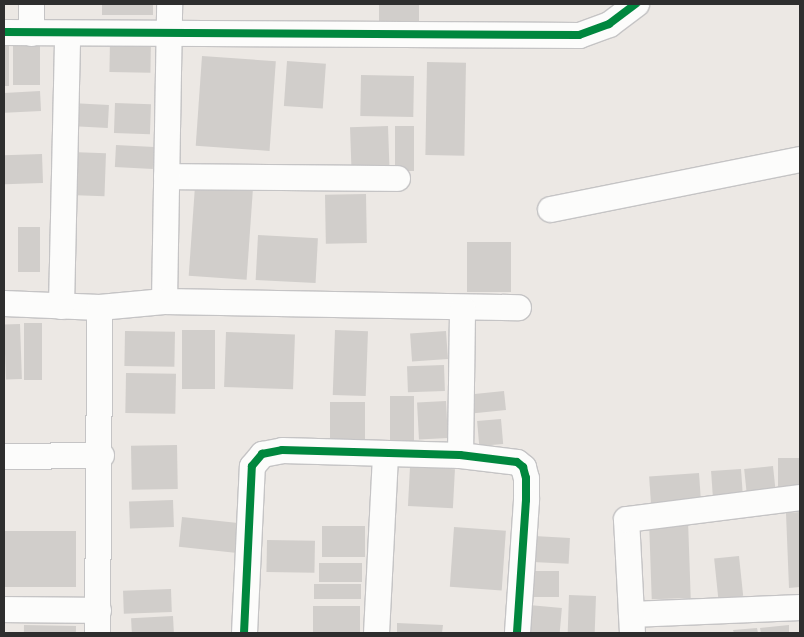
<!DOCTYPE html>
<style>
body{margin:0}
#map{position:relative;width:804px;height:637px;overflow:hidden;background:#ece8e4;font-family:"Nunito Sans",sans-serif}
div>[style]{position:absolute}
.building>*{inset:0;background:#d1cecb;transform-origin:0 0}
.roads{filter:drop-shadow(1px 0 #c5c4c5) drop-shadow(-1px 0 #c5c4c5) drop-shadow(0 1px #c5c4c5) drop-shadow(0 -1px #c5c4c5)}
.minor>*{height:25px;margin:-12.5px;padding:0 12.5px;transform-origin:12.5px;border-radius:12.5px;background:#fcfcfb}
.cycleway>*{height:8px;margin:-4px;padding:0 4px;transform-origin:4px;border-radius:4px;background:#00873e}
span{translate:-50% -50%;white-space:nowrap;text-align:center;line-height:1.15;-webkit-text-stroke:4.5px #fff;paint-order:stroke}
.frame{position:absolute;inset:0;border:5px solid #2e2e2e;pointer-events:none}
</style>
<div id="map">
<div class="building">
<i style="left:102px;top:4px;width:51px;height:11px"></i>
<i style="left:379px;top:4px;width:40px;height:26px"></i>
<i style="left:110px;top:39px;width:41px;height:33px;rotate:1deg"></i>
<i style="left:4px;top:43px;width:5px;height:43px"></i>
<i style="left:13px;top:43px;width:27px;height:42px"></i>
<i style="left:202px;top:56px;width:74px;height:90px;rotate:4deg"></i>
<i style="left:287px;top:61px;width:39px;height:45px;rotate:4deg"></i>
<i style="left:427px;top:62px;width:39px;height:93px;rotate:1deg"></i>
<i style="left:361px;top:75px;width:53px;height:41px;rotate:1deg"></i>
<i style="left:40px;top:91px;width:20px;height:36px;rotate:87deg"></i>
<i style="left:71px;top:103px;width:38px;height:23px;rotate:3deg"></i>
<i style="left:115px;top:103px;width:36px;height:30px;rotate:2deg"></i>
<i style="left:388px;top:126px;width:46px;height:38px;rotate:88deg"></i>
<i style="left:395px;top:126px;width:19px;height:45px"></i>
<i style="left:116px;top:145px;width:38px;height:22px;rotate:3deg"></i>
<i style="left:71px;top:152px;width:35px;height:43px;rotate:2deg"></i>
<i style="left:42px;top:154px;width:29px;height:38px;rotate:88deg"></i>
<i style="left:195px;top:186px;width:58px;height:90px;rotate:4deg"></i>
<i style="left:366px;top:194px;width:49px;height:41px;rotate:89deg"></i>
<i style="left:18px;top:227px;width:22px;height:45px"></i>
<i style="left:258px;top:235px;width:60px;height:45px;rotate:3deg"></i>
<i style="left:467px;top:242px;width:44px;height:50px"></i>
<i style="left:24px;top:323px;width:18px;height:57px"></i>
<i style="left:20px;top:324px;width:55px;height:16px;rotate:88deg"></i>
<i style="left:182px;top:330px;width:33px;height:59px"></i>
<i style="left:335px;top:330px;width:33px;height:65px;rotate:2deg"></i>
<i style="left:125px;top:331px;width:50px;height:35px;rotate:1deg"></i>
<i style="left:446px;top:331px;width:28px;height:36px;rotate:86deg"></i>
<i style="left:226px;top:332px;width:69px;height:55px;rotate:2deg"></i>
<i style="left:444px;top:365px;width:26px;height:37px;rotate:88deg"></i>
<i style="left:126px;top:373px;width:50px;height:40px;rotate:1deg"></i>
<i style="left:504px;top:391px;width:19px;height:37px;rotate:84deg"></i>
<i style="left:390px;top:396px;width:24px;height:50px"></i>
<i style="left:446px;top:401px;width:37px;height:29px;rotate:87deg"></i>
<i style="left:330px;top:402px;width:35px;height:38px"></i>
<i style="left:501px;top:419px;width:25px;height:24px;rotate:85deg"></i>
<i style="left:177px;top:445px;width:44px;height:46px;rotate:89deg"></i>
<i style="left:800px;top:458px;width:33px;height:22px;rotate:90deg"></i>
<i style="left:773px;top:466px;width:31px;height:29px;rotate:84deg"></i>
<i style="left:410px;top:467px;width:45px;height:39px;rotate:3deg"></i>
<i style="left:741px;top:469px;width:29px;height:30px;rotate:86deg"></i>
<i style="left:699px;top:473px;width:32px;height:50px;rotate:86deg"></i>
<i style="left:173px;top:500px;width:27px;height:44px;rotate:88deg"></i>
<i style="clip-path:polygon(800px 512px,800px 587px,789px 588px,786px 513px)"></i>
<i style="left:182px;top:517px;width:61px;height:30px;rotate:6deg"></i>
<i style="left:688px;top:520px;width:78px;height:39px;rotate:88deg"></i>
<i style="left:322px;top:526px;width:43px;height:31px"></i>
<i style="left:454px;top:527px;width:52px;height:60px;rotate:4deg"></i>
<i style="left:76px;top:531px;width:56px;height:72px;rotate:90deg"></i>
<i style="left:534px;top:536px;width:36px;height:26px;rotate:3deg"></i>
<i style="left:267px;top:540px;width:48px;height:32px;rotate:1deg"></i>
<i style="left:739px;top:556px;width:40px;height:25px;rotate:84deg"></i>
<i style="left:362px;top:563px;width:19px;height:43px;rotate:90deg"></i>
<i style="left:529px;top:571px;width:30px;height:26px"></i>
<i style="left:361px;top:584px;width:15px;height:47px;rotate:90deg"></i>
<i style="left:171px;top:589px;width:23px;height:48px;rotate:88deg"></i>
<i style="left:569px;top:595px;width:27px;height:38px;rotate:2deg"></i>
<i style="left:529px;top:605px;width:33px;height:28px;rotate:5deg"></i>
<i style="left:313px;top:606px;width:47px;height:27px"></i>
<i style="left:173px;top:616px;width:17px;height:42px;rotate:87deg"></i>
<i style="clip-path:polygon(397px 623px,443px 625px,442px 633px,397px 633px)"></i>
<i style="left:24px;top:625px;width:52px;height:8px;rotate:1deg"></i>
<i style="clip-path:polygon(789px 625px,789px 633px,761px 633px,760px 628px)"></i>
<i style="clip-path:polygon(757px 628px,758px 633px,734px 633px,733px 630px)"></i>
</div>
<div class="roads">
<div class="minor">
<i style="left:4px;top:32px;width:575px;rotate:0.3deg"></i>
<i style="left:579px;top:35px;width:32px;rotate:-20deg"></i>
<i style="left:609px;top:24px;width:34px;rotate:-37deg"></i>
<i style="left:31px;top:33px;width:29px;rotate:-90deg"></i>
<i style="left:166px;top:176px;width:231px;rotate:0.5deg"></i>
<i style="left:550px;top:209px;width:255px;rotate:-11.3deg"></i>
<i style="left:164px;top:301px;width:297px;rotate:-89deg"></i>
<i style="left:4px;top:303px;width:95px;rotate:2.4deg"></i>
<i style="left:99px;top:307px;width:65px;rotate:-5.3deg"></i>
<i style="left:164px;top:301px;width:354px;rotate:1deg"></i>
<i style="left:61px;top:306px;width:272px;rotate:-88.7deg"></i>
<i style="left:460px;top:455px;width:147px;rotate:-89.2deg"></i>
<i style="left:4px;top:456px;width:97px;rotate:-0.6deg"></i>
<i style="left:4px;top:609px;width:94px;rotate:0.6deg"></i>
<i style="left:631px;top:614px;width:169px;rotate:-2.4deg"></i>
<i style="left:97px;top:633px;width:326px;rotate:-89.6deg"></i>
<i style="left:244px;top:633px;width:167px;rotate:-87.3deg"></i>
<i style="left:252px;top:466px;width:16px;rotate:-50deg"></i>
<i style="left:262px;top:454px;width:20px;rotate:-11deg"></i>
<i style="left:282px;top:450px;width:178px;rotate:1.6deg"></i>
<i style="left:460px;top:455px;width:57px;rotate:7deg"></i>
<i style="left:517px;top:462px;width:8px;rotate:40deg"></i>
<i style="left:523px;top:467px;width:11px;rotate:75deg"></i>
<i style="left:526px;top:478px;width:22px;rotate:90deg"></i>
<i style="left:526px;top:500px;width:133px;rotate:93.9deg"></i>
<i style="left:376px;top:633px;width:178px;rotate:-87.1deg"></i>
<i style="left:632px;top:633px;width:114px;rotate:-93deg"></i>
<i style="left:626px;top:519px;width:175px;rotate:-7.2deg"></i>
</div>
</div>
<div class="cycleway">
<i style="left:4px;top:32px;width:575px;rotate:0.3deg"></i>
<i style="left:579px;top:35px;width:32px;rotate:-20deg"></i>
<i style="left:609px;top:24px;width:34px;rotate:-37deg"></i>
<i style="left:244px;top:633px;width:167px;rotate:-87.3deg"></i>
<i style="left:252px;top:466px;width:16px;rotate:-50deg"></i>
<i style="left:262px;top:454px;width:20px;rotate:-11deg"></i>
<i style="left:282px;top:450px;width:178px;rotate:1.6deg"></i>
<i style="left:460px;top:455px;width:57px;rotate:7deg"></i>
<i style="left:517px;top:462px;width:8px;rotate:40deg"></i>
<i style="left:523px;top:467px;width:11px;rotate:75deg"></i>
<i style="left:526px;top:478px;width:22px;rotate:90deg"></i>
<i style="left:526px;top:500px;width:133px;rotate:93.9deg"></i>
</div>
<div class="frame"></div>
</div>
